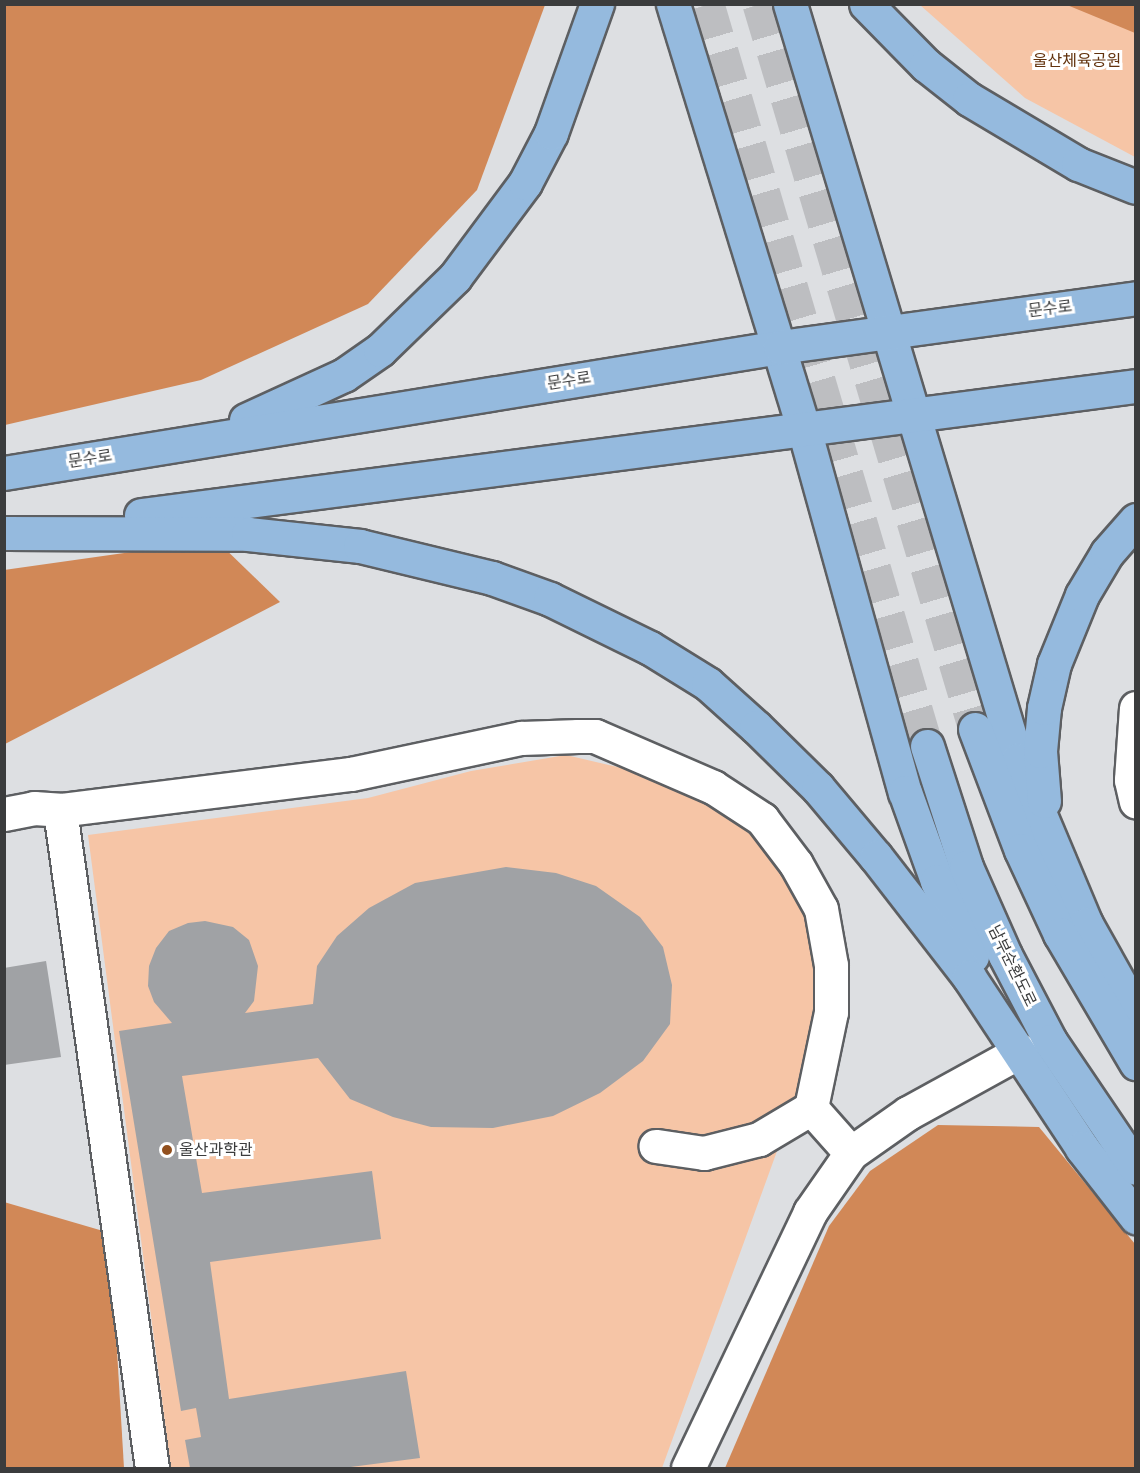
<!DOCTYPE html>
<meta charset="utf-8">
<style>
body{margin:0}
#map{position:relative;width:1140px;height:1473px;overflow:hidden;background:#dddfe2;font-family:"Fira Sans","Noto Sans KR",sans-serif}
div>[style]{position:absolute}
.green>*{inset:0;background:#f6c5a6}
.forest>*{inset:0;background:#d18857}
.building>*{inset:0;background:#a0a2a5}
.major-tunnel>*{height:33px;margin-top:-16.5px;transform-origin:0;background:repeating-linear-gradient(90deg,#bdbec1 0 33px,transparent 0 49px)}
.roads{filter:drop-shadow(2px 0 #5d5f62) drop-shadow(-2px 0 #5d5f62) drop-shadow(0 2px #5d5f62) drop-shadow(0 -2px #5d5f62)}
.minor>*{height:33px;margin:-16.5px;padding:0 16.5px;transform-origin:16.5px;border-radius:16.5px;background:#fff}
.major>*{height:33px;margin:-16.5px;padding:0 16.5px;transform-origin:16.5px;border-radius:16.5px;background:#95bade}
.dots>*{width:16px;height:16px;translate:-50% -50%;box-sizing:border-box;border:3px solid #fff;border-radius:50%}
span{translate:-50% -50%;white-space:nowrap;text-align:center;line-height:1.15;-webkit-text-stroke:6px #fff;paint-order:stroke}
.park-label{font-size:16px;color:#62320d}
.street-label{font-size:16px;color:#3b3c3d}
.poi-label{font-size:16px;color:#3b3c3d}
.left{translate:0 -50%;text-align:left}
.frame{position:absolute;inset:0;border:6px solid #3b3c3d;pointer-events:none}
</style>
<div id="map">
<div class="green">
<i style="clip-path:polygon(920px 5px,1135px 5px,1135px 157px,1025px 98px)"></i>
<i style="clip-path:polygon(566px 755px,673px 780px,736px 814px,783px 856px,820px 951px,823px 1016px,809px 1063px,662px 1468px,171px 1468px,88px 835px,368px 798px,471px 771px)"></i>
</div>
<div class="forest">
<i style="clip-path:polygon(4px 5px,5px 4px,545px 5px,477px 190px,368px 304px,201px 380px,5px 425px)"></i>
<i style="clip-path:polygon(1067px 5px,1135px 5px,1135px 33px)"></i>
<i style="clip-path:polygon(216px 540px,280px 602px,5px 744px,4px 570px)"></i>
<i style="clip-path:polygon(938px 1125px,1039px 1127px,1135px 1244px,1135px 1468px,725px 1468px,829px 1226px,870px 1171px)"></i>
<i style="clip-path:polygon(4px 1202px,110px 1233px,124px 1468px,5px 1468px)"></i>
</div>
<div class="building">
<i style="clip-path:polygon(506px 867px,556px 873px,596px 886px,640px 917px,663px 947px,672px 985px,670px 1024px,643px 1061px,600px 1093px,553px 1116px,493px 1128px,431px 1127px,393px 1117px,350px 1099px,318px 1058px,182px 1076px,202px 1193px,372px 1171px,381px 1239px,210px 1262px,229px 1399px,406px 1371px,420px 1458px,343px 1468px,190px 1468px,185px 1440px,201px 1437px,196px 1408px,181px 1411px,119px 1031px,172px 1023px,154px 1002px,148px 986px,149px 966px,156px 948px,169px 931px,188px 923px,205px 921px,233px 927px,249px 940px,258px 966px,254px 1001px,245px 1013px,313px 1004px,317px 966px,337px 936px,369px 908px,415px 883px)"></i>
<i style="clip-path:polygon(46px 961px,61px 1057px,4px 1065px,4px 968px)"></i>
</div>
<div class="major-tunnel">
<i style="left:708px;top:4px;width:774px;rotate:73.56deg"></i>
<i style="left:759px;top:4px;width:756px;rotate:73.41deg"></i>
</div>
<div class="roads">
<div class="minor">
<i style="left:1136px;top:708px;width:72px;rotate:94deg"></i>
<i style="left:1131px;top:780px;width:22px;rotate:77deg"></i>
<i style="left:60px;top:810px;width:293px;rotate:-7.1deg"></i>
<i style="left:351px;top:774px;width:174px;rotate:-12deg"></i>
<i style="left:521px;top:738px;width:57px;rotate:-2deg"></i>
<i style="left:578px;top:736px;width:17px"></i>
<i style="left:595px;top:736px;width:129px;rotate:23.4deg"></i>
<i style="left:713px;top:787px;width:59px;rotate:33.1deg"></i>
<i style="left:762px;top:819px;width:56px;rotate:52.9deg"></i>
<i style="left:796px;top:864px;width:51px;rotate:60.9deg"></i>
<i style="left:821px;top:909px;width:57px;rotate:79.9deg"></i>
<i style="left:831px;top:965px;width:47px;rotate:90deg"></i>
<i style="left:831px;top:1012px;width:98px;rotate:101.8deg"></i>
<i style="left:811px;top:1108px;width:61px;rotate:149.2deg"></i>
<i style="left:759px;top:1139px;width:57px;rotate:165.7deg"></i>
<i style="left:704px;top:1153px;width:49px;rotate:-171.7deg"></i>
<i style="left:4px;top:814px;width:31px;rotate:-11deg"></i>
<i style="left:34px;top:808px;width:26px;rotate:4deg"></i>
<i style="left:60px;top:810px;width:664px;rotate:82.04deg"></i>
<i style="left:811px;top:1108px;width:60px;rotate:48.4deg"></i>
<i style="left:688px;top:1468px;width:284px;rotate:-64.5deg"></i>
<i style="left:810px;top:1212px;width:72px;rotate:-55.2deg"></i>
<i style="left:851px;top:1153px;width:70px;rotate:-35.1deg"></i>
<i style="left:908px;top:1113px;width:129px;rotate:-28.8deg"></i>
</div>
<div class="major">
<i style="left:673px;top:4px;width:445px;rotate:72.9deg"></i>
<i style="left:804px;top:429px;width:377px;rotate:74.5deg"></i>
<i style="left:905px;top:792px;width:95px;rotate:70.2deg"></i>
<i style="left:937px;top:881px;width:83px;rotate:65deg"></i>
<i style="left:790px;top:4px;width:789px;rotate:73.29deg"></i>
<i style="left:1017px;top:760px;width:178px;rotate:67.2deg"></i>
<i style="left:1086px;top:924px;width:102px;rotate:60.7deg"></i>
<i style="left:866px;top:4px;width:86px;rotate:45.5deg"></i>
<i style="left:926px;top:65px;width:55px;rotate:38.3deg"></i>
<i style="left:969px;top:99px;width:127px;rotate:30.8deg"></i>
<i style="left:1078px;top:164px;width:62px;rotate:21.6deg"></i>
<i style="left:246px;top:420px;width:108px;rotate:-24.7deg"></i>
<i style="left:344px;top:375px;width:44px;rotate:-34.8deg"></i>
<i style="left:380px;top:350px;width:105px;rotate:-44.2deg"></i>
<i style="left:455px;top:277px;width:117px;rotate:-53.3deg"></i>
<i style="left:525px;top:183px;width:56px;rotate:-62.5deg"></i>
<i style="left:551px;top:133px;width:137px;rotate:-70.4deg"></i>
<i style="left:4px;top:473px;width:786px;rotate:-9.22deg"></i>
<i style="left:780px;top:347px;width:359px;rotate:-7.8deg"></i>
<i style="left:141px;top:515px;width:1003px;rotate:-7.39deg"></i>
<i style="left:4px;top:533px;width:244px;rotate:0.2deg"></i>
<i style="left:248px;top:534px;width:113px;rotate:6.1deg"></i>
<i style="left:360px;top:546px;width:136px;rotate:13.6deg"></i>
<i style="left:492px;top:578px;width:62px;rotate:19.9deg"></i>
<i style="left:550px;top:599px;width:111px;rotate:26.1deg"></i>
<i style="left:650px;top:648px;width:68px;rotate:31.8deg"></i>
<i style="left:708px;top:684px;width:64px;rotate:41.9deg"></i>
<i style="left:756px;top:727px;width:87px;rotate:44.5deg"></i>
<i style="left:818px;top:788px;width:90px;rotate:50deg"></i>
<i style="left:876px;top:857px;width:152px;rotate:52.2deg"></i>
<i style="left:969px;top:977px;width:205px;rotate:56.5deg"></i>
<i style="left:1082px;top:1148px;width:88px;rotate:52deg"></i>
<i style="left:975px;top:729px;width:129px;rotate:69.2deg"></i>
<i style="left:1021px;top:850px;width:93px;rotate:65.1deg"></i>
<i style="left:1060px;top:934px;width:150px;rotate:59.5deg"></i>
<i style="left:927px;top:746px;width:127px;rotate:72.1deg"></i>
<i style="left:966px;top:867px;width:96px;rotate:66.1deg"></i>
<i style="left:1005px;top:955px;width:97px;rotate:62.4deg"></i>
<i style="left:1050px;top:1041px;width:153px;rotate:55.9deg"></i>
<i style="left:1044px;top:801px;width:50px;rotate:-94.6deg"></i>
<i style="left:1040px;top:751px;width:43px;rotate:-84.7deg"></i>
<i style="left:1044px;top:708px;width:45px;rotate:-77.2deg"></i>
<i style="left:1054px;top:664px;width:74px;rotate:-67.9deg"></i>
<i style="left:1082px;top:595px;width:49px;rotate:-59.2deg"></i>
<i style="left:1107px;top:553px;width:44px;rotate:-48.7deg"></i>
</div>
</div>
<div class="dots">
<i style="left:167px;top:1150px;background:#92501e"></i>
</div>
<div class="park-label">
<span style="left:1077px;top:61px">울산체육공원</span>
</div>
<div class="street-label">
<span style="left:1050px;top:309px;rotate:-7deg">문수로</span>
<span style="left:569px;top:381px;rotate:-9deg">문수로</span>
<span style="left:90px;top:459px;rotate:-9deg">문수로</span>
<span style="left:1012px;top:966px;rotate:64deg">남부순환도로</span>
</div>
<div class="poi-label">
<span class="left" style="left:179px;top:1150px">울산과학관</span>
</div>
<div class="frame"></div>
</div>
